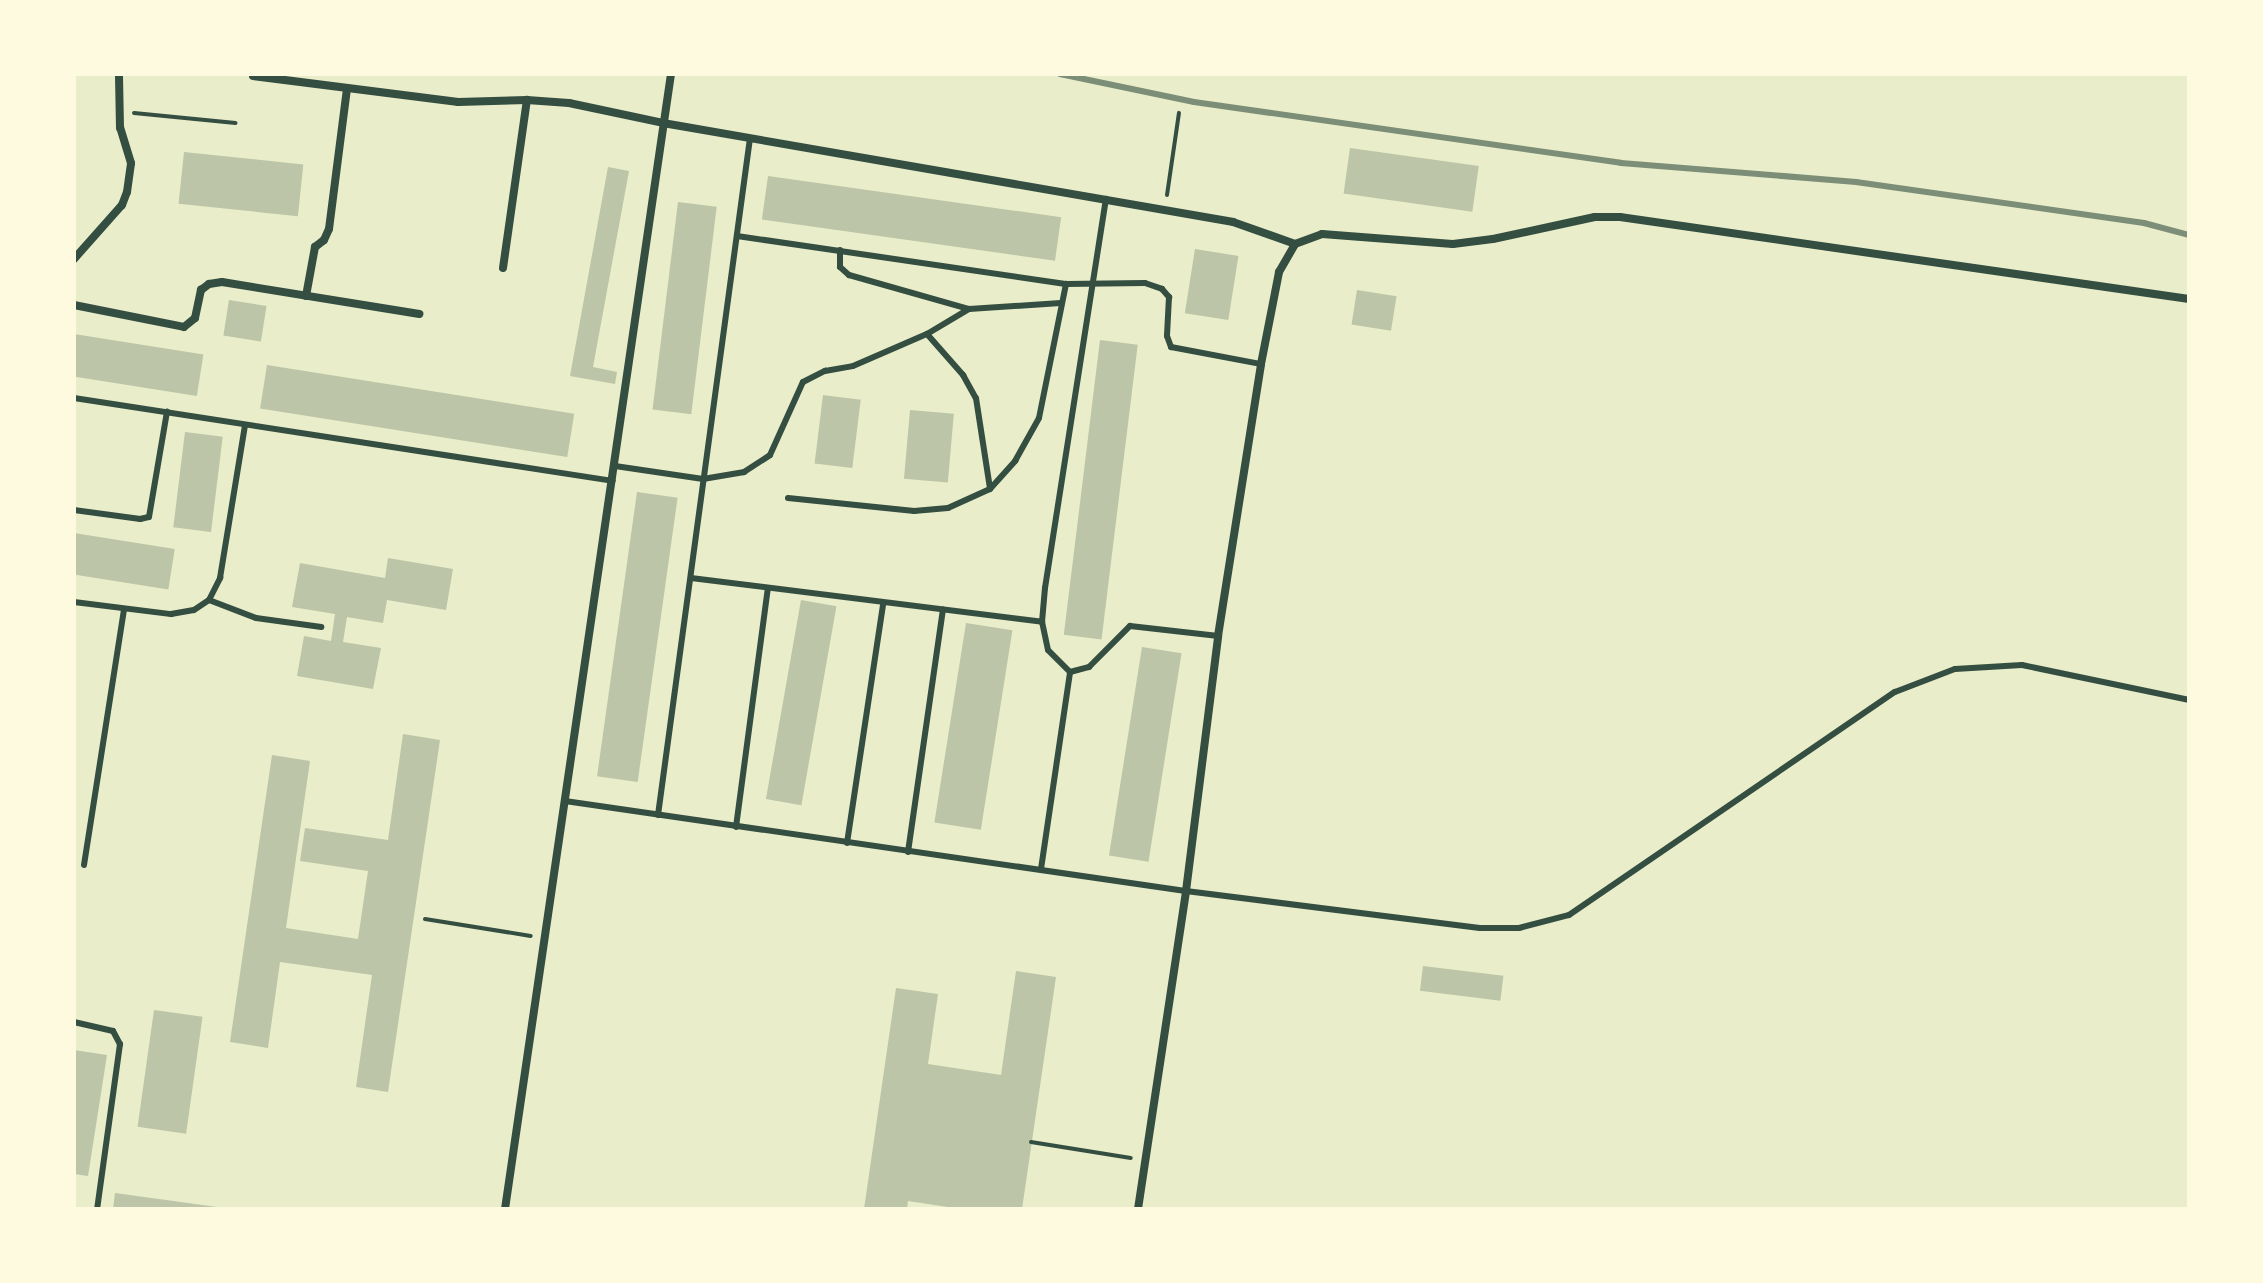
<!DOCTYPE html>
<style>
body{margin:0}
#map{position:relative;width:2263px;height:1283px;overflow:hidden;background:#e9edc9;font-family:Figtree,sans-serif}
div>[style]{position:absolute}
.building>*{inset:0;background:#bcc5a7;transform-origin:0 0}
.path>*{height:4px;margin:-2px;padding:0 2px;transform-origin:2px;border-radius:2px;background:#344e41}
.service>*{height:6px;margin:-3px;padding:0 3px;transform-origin:3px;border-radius:3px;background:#344e41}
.minor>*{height:8px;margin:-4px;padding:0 4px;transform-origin:4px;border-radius:4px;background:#344e41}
.rail>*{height:6px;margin:-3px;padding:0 3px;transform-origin:3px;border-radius:3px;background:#7c8e77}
span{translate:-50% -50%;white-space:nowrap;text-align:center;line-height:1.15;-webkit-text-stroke:6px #fefae0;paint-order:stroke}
.frame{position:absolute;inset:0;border:76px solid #fefae0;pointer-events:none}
</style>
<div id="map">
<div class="building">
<i style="left:1350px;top:148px;width:130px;height:46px;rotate:8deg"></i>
<i style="left:184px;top:152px;width:120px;height:52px;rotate:6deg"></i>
<i style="clip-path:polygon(608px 167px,629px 171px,593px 367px,617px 372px,615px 384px,570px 376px)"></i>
<i style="left:768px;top:176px;width:296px;height:44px;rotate:8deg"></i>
<i style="left:678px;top:202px;width:39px;height:209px;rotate:7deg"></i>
<i style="left:1195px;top:249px;width:44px;height:65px;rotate:9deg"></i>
<i style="left:1357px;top:290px;width:40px;height:35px;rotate:9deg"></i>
<i style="left:229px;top:300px;width:38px;height:36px;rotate:9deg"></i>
<i style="left:74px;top:334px;width:131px;height:42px;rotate:9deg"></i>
<i style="left:1100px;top:340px;width:38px;height:297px;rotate:7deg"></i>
<i style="left:267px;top:365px;width:311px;height:44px;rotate:9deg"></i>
<i style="left:823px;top:395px;width:38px;height:69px;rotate:7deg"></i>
<i style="left:910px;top:410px;width:44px;height:69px;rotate:5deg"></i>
<i style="left:185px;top:432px;width:38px;height:96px;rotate:7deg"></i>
<i style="left:637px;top:492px;width:41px;height:287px;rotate:8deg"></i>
<i style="left:74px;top:533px;width:102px;height:41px;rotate:9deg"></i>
<i style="clip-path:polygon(388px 558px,453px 569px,446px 610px,387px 600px,383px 623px,347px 617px,343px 642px,381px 648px,373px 689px,297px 676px,304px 636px,331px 641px,335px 614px,292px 607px,300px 563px,385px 578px)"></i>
<i style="left:801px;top:600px;width:36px;height:202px;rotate:10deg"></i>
<i style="left:966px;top:623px;width:47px;height:202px;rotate:9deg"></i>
<i style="left:1142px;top:647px;width:40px;height:211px;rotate:9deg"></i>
<i style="clip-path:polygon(403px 734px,440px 740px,388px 1092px,356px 1087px,372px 975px,280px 962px,268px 1048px,230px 1042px,272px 755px,310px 761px,286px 928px,358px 939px,368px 871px,300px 861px,305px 828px,388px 840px)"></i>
<i style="left:1423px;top:966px;width:81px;height:25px;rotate:7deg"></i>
<i style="clip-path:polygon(1016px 971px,1056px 977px,1022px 1209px,961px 1209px,908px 1201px,907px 1209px,864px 1209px,896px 988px,938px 994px,928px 1064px,1001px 1075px)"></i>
<i style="left:154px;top:1010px;width:49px;height:118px;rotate:8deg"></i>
<i style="clip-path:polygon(74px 1050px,107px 1055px,88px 1176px,74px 1174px)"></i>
<i style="clip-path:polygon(115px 1193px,217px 1207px,216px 1209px,113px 1209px)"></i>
</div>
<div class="path">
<i style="left:134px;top:113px;width:102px;rotate:5.6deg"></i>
<i style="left:1167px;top:195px;width:83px;rotate:-81.7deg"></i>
<i style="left:425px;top:919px;width:107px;rotate:9.1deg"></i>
<i style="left:1031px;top:1142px;width:101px;rotate:9.1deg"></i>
</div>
<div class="service">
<i style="left:737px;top:236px;width:332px;rotate:8.3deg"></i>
<i style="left:1066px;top:284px;width:79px;rotate:-0.7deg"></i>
<i style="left:1145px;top:283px;width:18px;rotate:19deg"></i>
<i style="left:1162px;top:289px;width:11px;rotate:49deg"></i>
<i style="left:1169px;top:297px;width:39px;rotate:93deg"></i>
<i style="left:1167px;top:336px;width:12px;rotate:70deg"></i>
<i style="left:1171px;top:347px;width:92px;rotate:10.7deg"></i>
<i style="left:840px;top:250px;width:17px;rotate:90deg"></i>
<i style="left:840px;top:267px;width:12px;rotate:42deg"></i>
<i style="left:849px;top:275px;width:125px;rotate:15.8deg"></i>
<i style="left:927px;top:334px;width:55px;rotate:48.7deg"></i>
<i style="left:963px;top:375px;width:26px;rotate:61deg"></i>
<i style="left:976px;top:398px;width:91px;rotate:81.2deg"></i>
<i style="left:74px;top:398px;width:545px;rotate:8.75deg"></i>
<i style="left:615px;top:466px;width:89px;rotate:8.4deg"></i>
<i style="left:703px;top:479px;width:42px;rotate:-9.7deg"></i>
<i style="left:744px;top:472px;width:31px;rotate:-33deg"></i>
<i style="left:770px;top:455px;width:80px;rotate:-65.7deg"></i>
<i style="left:803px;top:382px;width:25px;rotate:-27deg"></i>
<i style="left:825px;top:371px;width:28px;rotate:-10deg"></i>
<i style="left:853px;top:366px;width:81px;rotate:-23.4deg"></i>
<i style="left:927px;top:334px;width:49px;rotate:-30.8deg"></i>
<i style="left:969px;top:309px;width:92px;rotate:-3.7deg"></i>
<i style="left:788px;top:498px;width:127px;rotate:5.9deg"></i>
<i style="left:914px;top:511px;width:34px;rotate:-5deg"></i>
<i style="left:948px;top:508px;width:46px;rotate:-24.3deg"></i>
<i style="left:990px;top:489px;width:38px;rotate:-48deg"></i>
<i style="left:1015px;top:461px;width:49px;rotate:-60.8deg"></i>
<i style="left:1039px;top:418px;width:137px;rotate:-78.6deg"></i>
<i style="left:74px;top:510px;width:67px;rotate:7.8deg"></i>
<i style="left:140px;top:519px;width:9px;rotate:-13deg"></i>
<i style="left:149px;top:517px;width:107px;rotate:-80.3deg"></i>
<i style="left:691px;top:578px;width:354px;rotate:7.1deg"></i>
<i style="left:209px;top:600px;width:50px;rotate:21deg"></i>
<i style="left:256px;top:618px;width:66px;rotate:7.9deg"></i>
<i style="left:74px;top:602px;width:98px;rotate:7.1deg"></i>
<i style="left:171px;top:614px;width:23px;rotate:-10deg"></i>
<i style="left:194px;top:610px;width:18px;rotate:-34deg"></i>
<i style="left:209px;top:600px;width:25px;rotate:-63deg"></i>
<i style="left:220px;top:578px;width:155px;rotate:-80.7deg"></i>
<i style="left:1070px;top:672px;width:20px;rotate:-15deg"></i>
<i style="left:1089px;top:667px;width:58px;rotate:-45deg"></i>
<i style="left:1130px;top:626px;width:89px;rotate:6.5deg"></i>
<i style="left:565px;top:801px;width:627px;rotate:8.25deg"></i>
<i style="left:1186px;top:891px;width:296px;rotate:7.2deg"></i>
<i style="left:1480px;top:928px;width:39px"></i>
<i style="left:1519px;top:928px;width:52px;rotate:-14.6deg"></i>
<i style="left:1569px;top:915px;width:395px;rotate:-34.4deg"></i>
<i style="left:1895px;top:692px;width:64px;rotate:-21deg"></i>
<i style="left:1955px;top:669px;width:67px;rotate:-3.4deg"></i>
<i style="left:2022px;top:665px;width:171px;rotate:11.8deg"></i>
<i style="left:658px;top:815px;width:683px;rotate:-82.26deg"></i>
<i style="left:736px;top:827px;width:241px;rotate:-82.4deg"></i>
<i style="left:847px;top:843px;width:242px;rotate:-81.4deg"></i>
<i style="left:908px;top:852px;width:245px;rotate:-81.8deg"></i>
<i style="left:84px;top:865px;width:259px;rotate:-81.1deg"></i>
<i style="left:1041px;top:869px;width:199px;rotate:-81.6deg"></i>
<i style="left:1070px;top:672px;width:31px;rotate:-135deg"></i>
<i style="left:1048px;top:650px;width:29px;rotate:-102deg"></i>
<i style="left:1042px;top:622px;width:34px;rotate:-85deg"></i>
<i style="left:1045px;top:588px;width:394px;rotate:-81.1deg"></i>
<i style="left:74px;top:1022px;width:40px;rotate:13deg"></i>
<i style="left:113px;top:1031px;width:15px;rotate:62deg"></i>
<i style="left:120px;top:1044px;width:167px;rotate:97.9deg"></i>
</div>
<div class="minor">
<i style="left:253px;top:76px;width:207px;rotate:7.2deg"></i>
<i style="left:458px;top:102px;width:69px;rotate:-1.7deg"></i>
<i style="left:527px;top:100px;width:42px;rotate:4.1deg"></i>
<i style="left:569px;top:103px;width:96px;rotate:12deg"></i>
<i style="left:663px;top:123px;width:579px;rotate:9.85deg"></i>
<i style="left:1233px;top:222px;width:66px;rotate:19.5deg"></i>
<i style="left:74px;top:259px;width:72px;rotate:-48.4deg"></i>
<i style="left:122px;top:205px;width:14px;rotate:-69deg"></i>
<i style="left:127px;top:192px;width:29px;rotate:-82deg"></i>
<i style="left:131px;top:163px;width:37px;rotate:-107deg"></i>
<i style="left:120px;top:128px;width:54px;rotate:-91.1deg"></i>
<i style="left:503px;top:268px;width:170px;rotate:-81.9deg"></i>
<i style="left:306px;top:296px;width:50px;rotate:-79.6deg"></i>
<i style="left:315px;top:247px;width:11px;rotate:-38deg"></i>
<i style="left:324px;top:240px;width:12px;rotate:-66deg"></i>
<i style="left:329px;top:229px;width:142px;rotate:-82.7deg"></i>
<i style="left:74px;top:305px;width:112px;rotate:11.3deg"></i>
<i style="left:184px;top:327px;width:14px;rotate:-39deg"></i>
<i style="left:195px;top:318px;width:29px;rotate:-78deg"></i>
<i style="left:201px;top:290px;width:10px;rotate:-37deg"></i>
<i style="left:209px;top:284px;width:13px;rotate:-9deg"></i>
<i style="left:222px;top:282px;width:200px;rotate:9.2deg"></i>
<i style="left:505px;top:1209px;width:1147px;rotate:-81.68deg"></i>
<i style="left:1138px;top:1209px;width:322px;rotate:-81.4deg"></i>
<i style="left:1186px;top:891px;width:257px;rotate:-82.8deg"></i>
<i style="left:1218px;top:636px;width:275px;rotate:-81deg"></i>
<i style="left:1261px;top:364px;width:94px;rotate:-78.9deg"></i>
<i style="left:1279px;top:272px;width:32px;rotate:-60deg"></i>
<i style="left:1295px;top:244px;width:29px;rotate:-20deg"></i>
<i style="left:1322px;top:234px;width:131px;rotate:4.4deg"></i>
<i style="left:1453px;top:244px;width:40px;rotate:-7.1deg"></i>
<i style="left:1493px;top:239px;width:104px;rotate:-12.2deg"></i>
<i style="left:1595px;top:217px;width:25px"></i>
<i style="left:1620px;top:217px;width:575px;rotate:8.2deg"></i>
</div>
<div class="rail">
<i style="left:1060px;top:74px;width:137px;rotate:11.8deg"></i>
<i style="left:1194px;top:102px;width:431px;rotate:8.1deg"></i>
<i style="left:1621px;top:163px;width:236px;rotate:4.6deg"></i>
<i style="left:1856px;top:182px;width:291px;rotate:8.1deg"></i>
<i style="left:2144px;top:223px;width:47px;rotate:14.9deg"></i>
</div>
<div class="frame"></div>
</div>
